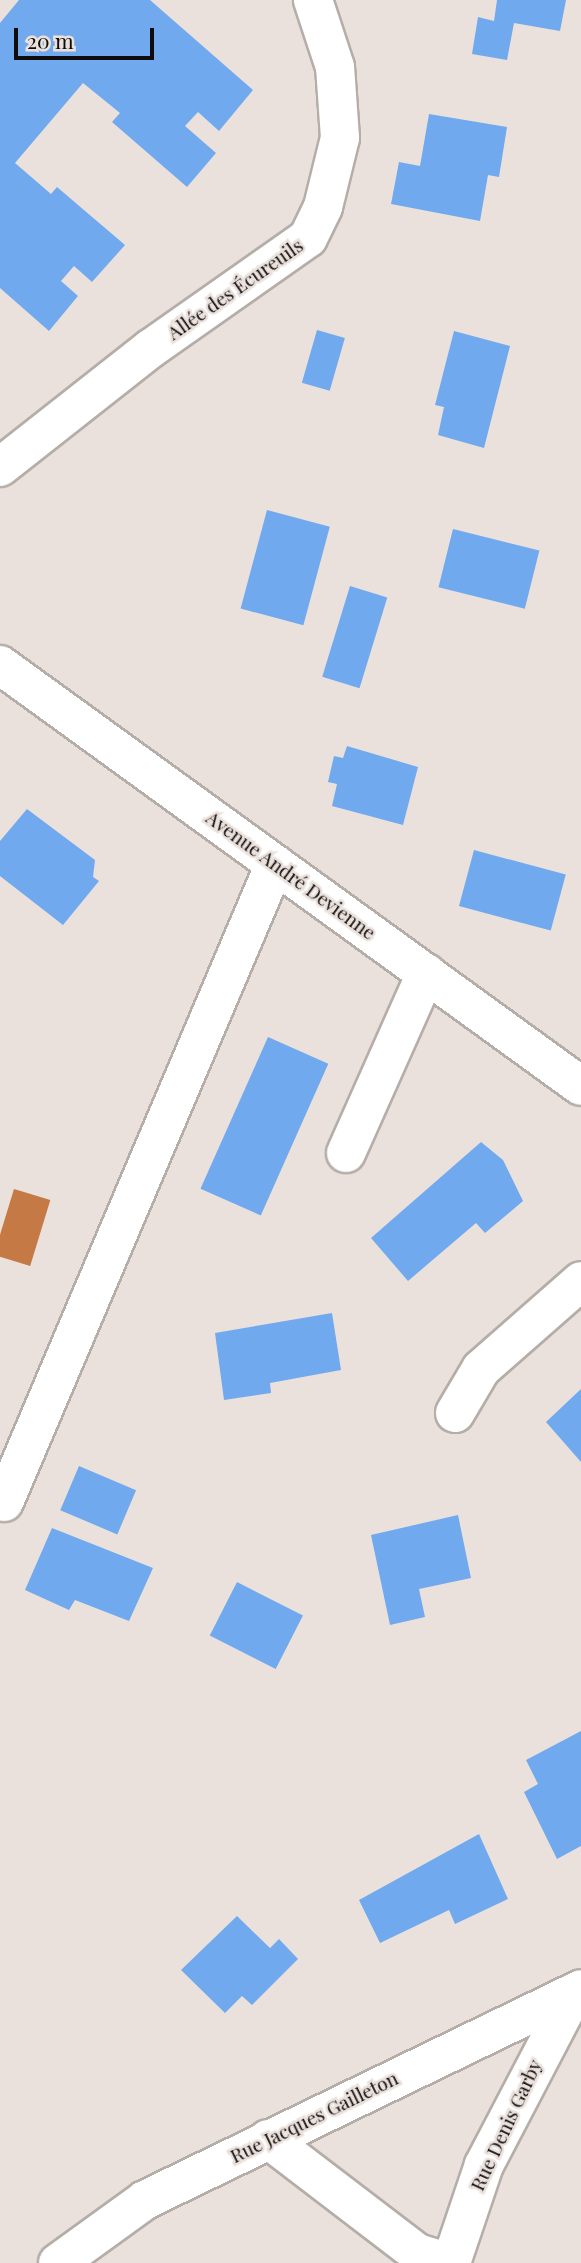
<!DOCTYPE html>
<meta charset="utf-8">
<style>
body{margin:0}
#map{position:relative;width:581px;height:2263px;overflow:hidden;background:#eae1dc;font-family:"Playfair Display",serif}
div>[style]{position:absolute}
.water>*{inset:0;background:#c57944;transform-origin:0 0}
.building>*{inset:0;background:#71a9ee;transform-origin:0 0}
.roads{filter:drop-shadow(2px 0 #b5ada8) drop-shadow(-2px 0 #b5ada8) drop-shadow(0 2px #b5ada8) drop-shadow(0 -2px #b5ada8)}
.minor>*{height:38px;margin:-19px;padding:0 19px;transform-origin:19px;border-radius:19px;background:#fff}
span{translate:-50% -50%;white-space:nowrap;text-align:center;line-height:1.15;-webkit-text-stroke:5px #eae1dc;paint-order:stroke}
.street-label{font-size:19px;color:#0f0c0b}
.scale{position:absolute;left:14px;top:28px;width:140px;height:32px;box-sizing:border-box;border:4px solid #0f0c0b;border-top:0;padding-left:9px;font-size:21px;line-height:24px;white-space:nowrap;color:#0f0c0b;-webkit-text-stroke:5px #eae1dc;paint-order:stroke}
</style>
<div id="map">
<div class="water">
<i style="left:14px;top:1189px;width:38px;height:69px;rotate:17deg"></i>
</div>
<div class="building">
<i style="clip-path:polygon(19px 0,150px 0,253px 90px,219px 131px,198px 112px,185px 126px,216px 153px,187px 187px,112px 122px,120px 113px,83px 83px,15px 163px,51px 194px,57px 187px,125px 245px,92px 282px,74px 266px,61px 281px,78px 296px,49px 331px,0 288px,0 23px)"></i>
<i style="clip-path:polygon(497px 0,566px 0,560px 31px,514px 23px,507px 60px,472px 54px,478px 17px,494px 21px)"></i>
<i style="clip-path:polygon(429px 114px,507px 127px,499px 177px,488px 175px,480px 221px,391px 204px,399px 162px,420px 166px)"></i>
<i style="left:317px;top:330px;width:29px;height:55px;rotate:16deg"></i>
<i style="clip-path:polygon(454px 331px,510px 346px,484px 448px,438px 435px,444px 407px,435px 405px)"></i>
<i style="left:267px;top:510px;width:65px;height:102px;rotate:15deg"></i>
<i style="left:453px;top:529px;width:89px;height:60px;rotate:14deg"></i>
<i style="left:350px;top:586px;width:39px;height:95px;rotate:17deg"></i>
<i style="clip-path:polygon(347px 746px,418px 767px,403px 825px,332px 806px,337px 784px,328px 782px,334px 756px,343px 758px)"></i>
<i style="clip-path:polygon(27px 809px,95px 860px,93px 877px,99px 881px,63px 925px,0 876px,0 841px)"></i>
<i style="left:474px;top:850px;width:95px;height:58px;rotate:15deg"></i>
<i style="left:268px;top:1037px;width:66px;height:166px;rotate:24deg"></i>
<i style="clip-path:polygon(481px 1142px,503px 1160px,523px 1201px,485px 1233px,476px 1223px,408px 1281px,371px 1238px)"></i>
<i style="clip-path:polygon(332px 1313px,341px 1370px,270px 1383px,271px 1393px,224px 1400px,215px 1333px)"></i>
<i style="clip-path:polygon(581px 1389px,581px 1462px,546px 1422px)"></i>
<i style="left:79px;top:1466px;width:62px;height:48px;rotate:23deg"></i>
<i style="clip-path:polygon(458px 1515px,471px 1578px,419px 1589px,425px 1617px,390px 1625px,371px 1535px)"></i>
<i style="clip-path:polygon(52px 1528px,153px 1568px,129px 1621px,75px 1600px,69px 1610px,25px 1590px)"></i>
<i style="left:237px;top:1582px;width:74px;height:60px;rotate:27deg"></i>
<i style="clip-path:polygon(581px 1731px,581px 1846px,557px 1859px,524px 1792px,538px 1784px,526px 1760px)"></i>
<i style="clip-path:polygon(479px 1834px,508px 1899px,455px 1924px,449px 1910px,380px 1943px,359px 1900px)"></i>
<i style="clip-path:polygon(237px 1916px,270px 1948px,279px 1939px,298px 1959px,252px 2005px,242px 1996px,225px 2013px,181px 1970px)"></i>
</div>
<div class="roads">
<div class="minor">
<i style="left:0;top:467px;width:191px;rotate:-38.2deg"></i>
<i style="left:150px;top:349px;width:193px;rotate:-35.1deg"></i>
<i style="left:308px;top:238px;width:34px;rotate:-64deg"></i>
<i style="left:323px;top:207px;width:71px;rotate:-76.2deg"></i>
<i style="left:340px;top:138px;width:71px;rotate:-94deg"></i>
<i style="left:335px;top:67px;width:71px;rotate:-108.2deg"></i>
<i style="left:0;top:665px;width:717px;rotate:35.93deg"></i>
<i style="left:346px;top:1153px;width:197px;rotate:-66deg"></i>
<i style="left:455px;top:1413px;width:51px;rotate:-59.4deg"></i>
<i style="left:481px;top:1369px;width:133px;rotate:-41.3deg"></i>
<i style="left:4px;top:1502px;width:693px;rotate:-66.99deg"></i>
<i style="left:268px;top:2139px;width:188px;rotate:37.4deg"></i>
<i style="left:417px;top:2253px;width:34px;rotate:17deg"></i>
<i style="left:58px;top:2263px;width:107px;rotate:-35.9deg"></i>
<i style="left:145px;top:2200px;width:484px;rotate:-25.8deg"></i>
<i style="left:451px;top:2263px;width:103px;rotate:-71.4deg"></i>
<i style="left:484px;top:2165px;width:194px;rotate:-62.4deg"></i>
</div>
</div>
<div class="street-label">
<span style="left:235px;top:289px;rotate:-35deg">Allée des Écureuils</span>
<span style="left:291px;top:875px;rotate:36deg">Avenue André Devienne</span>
<span style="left:314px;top:2117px;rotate:-26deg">Rue Jacques Gailleton</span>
<span style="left:506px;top:2125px;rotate:-65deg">Rue Denis Garby</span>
</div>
<div class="scale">20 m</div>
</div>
